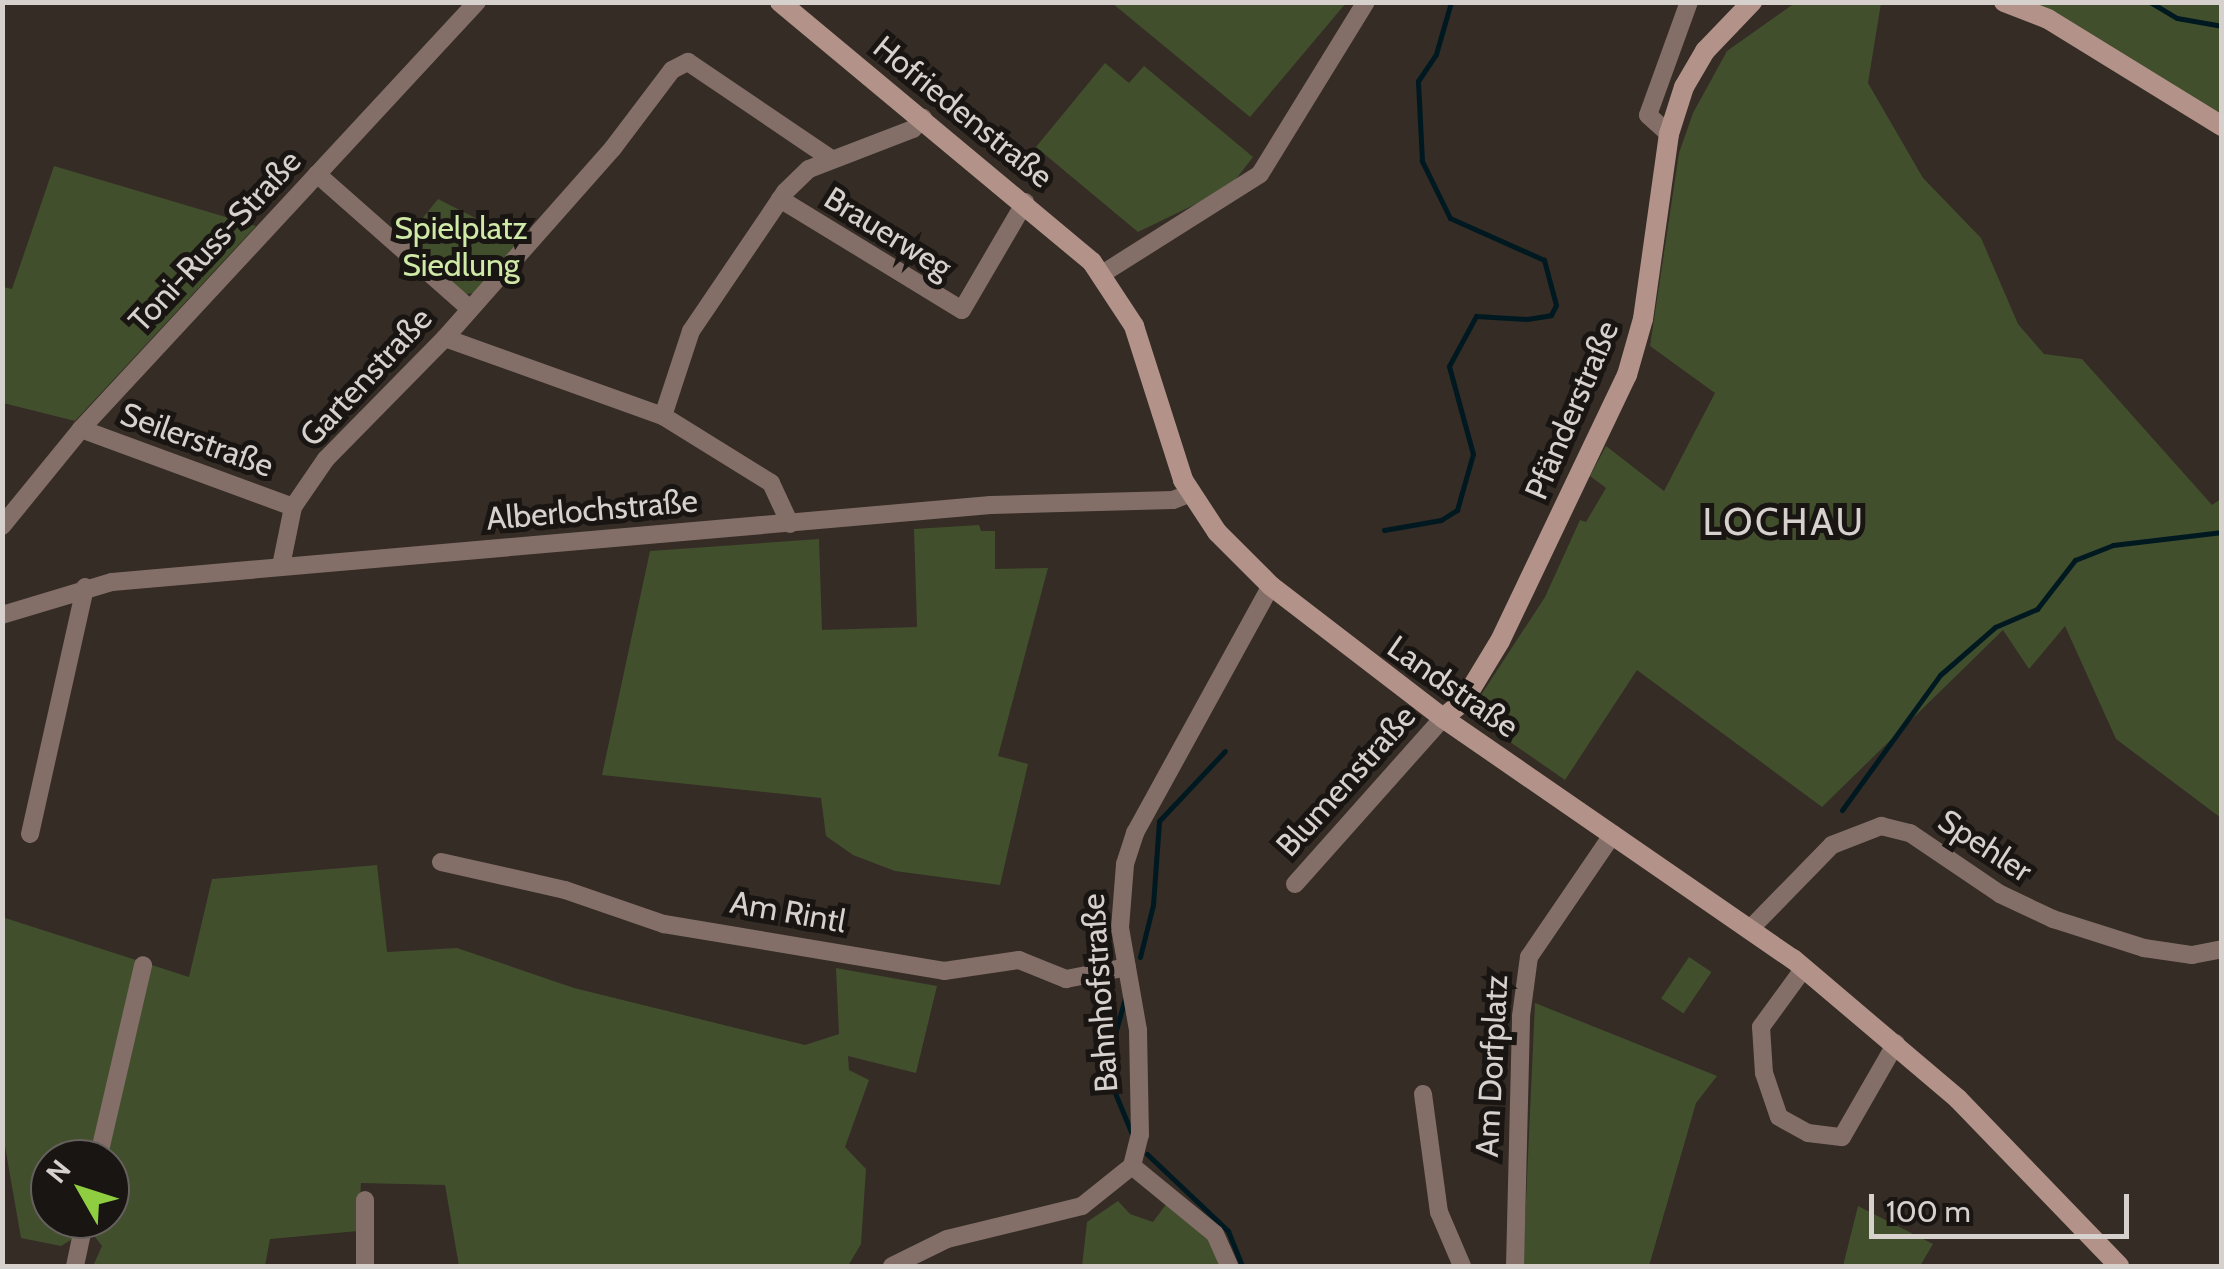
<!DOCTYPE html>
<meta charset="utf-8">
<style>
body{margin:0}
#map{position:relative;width:2224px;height:1269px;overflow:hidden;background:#342c25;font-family:Cabin,sans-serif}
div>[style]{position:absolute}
.green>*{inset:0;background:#424f2d;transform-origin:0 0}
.stream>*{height:5px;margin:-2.5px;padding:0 2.5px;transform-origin:2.5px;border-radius:2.5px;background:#001921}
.street>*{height:18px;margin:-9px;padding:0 9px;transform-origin:9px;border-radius:9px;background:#836e68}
.secondary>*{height:20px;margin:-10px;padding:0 10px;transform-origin:10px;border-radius:10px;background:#b39389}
span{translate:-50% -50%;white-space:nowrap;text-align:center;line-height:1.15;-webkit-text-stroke:10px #191512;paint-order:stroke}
.street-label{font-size:32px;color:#d7d1cd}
.park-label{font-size:32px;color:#cfe9a6}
.quarter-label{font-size:38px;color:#d7d1cd;letter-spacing:2.5px}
.frame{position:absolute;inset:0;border:5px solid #d7d1cd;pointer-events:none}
.north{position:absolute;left:30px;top:1139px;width:100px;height:100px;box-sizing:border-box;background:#191512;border:2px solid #65605d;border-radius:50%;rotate:309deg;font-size:28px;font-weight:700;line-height:40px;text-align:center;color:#d7d1cd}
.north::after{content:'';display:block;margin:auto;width:35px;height:45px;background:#8fcd41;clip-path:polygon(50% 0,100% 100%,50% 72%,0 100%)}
.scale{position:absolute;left:1869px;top:1194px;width:260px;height:45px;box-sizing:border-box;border:5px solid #d7d1cd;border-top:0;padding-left:12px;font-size:30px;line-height:35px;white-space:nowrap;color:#d7d1cd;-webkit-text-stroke:8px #191512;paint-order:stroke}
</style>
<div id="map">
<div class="green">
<i style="clip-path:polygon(1112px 3px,1346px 3px,1250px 117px)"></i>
<i style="clip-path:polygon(1881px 3px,1868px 83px,1923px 178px,1981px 238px,2018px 324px,2044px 354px,2082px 359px,2212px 505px,2221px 499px,2221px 818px,2116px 739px,2065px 626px,2029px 669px,2003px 630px,1822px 807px,1637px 670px,1565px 780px,1487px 726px,1481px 695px,1545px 597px,1580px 520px,1586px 522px,1606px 488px,1590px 476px,1606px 446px,1664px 491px,1715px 393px,1650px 346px,1679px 153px,1693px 113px,1727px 51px,1792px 5px)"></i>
<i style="clip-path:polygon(2004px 3px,2221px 3px,2221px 126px)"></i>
<i style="clip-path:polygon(1105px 63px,1129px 83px,1144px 66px,1253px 157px,1229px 188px,1138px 232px,1036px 147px)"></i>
<i style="clip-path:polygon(54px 166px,256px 226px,75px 421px,3px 403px,3px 287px,12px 289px)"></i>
<i style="clip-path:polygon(438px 199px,523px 242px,476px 293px,465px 294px,404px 241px)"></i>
<i style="clip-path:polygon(979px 525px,981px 531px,995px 531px,995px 569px,1048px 568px,998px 756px,1028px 764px,1000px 885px,895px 871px,853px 855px,826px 836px,821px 798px,602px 775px,650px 551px,819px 539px,822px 630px,917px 627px,914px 529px)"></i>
<i style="clip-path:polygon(evenodd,377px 865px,387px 952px,457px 948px,574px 988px,805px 1045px,839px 1034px,836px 968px,937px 986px,916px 1073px,848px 1056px,849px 1070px,869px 1080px,845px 1147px,866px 1169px,861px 1244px,848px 1266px,459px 1266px,445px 1185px,361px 1183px,358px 1231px,270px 1239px,265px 1266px,93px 1266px,102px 1246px,89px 1229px,61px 1246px,21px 1238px,3px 1135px,2px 917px,189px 977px,212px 879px,377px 865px,50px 1159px,110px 1159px,110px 1219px,50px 1219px,50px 1159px)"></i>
<i style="left:1689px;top:957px;width:27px;height:50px;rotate:34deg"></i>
<i style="clip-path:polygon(1535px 1003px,1717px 1076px,1696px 1103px,1649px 1266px,1523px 1266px)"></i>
<i style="clip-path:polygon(1118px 1201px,1130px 1214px,1153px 1222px,1167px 1203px,1201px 1225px,1221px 1266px,1082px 1266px,1087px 1222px)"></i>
<i style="clip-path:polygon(1858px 1206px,1933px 1244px,1920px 1266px,1843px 1266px)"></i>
</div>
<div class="stream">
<i style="left:2150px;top:2px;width:31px;rotate:31deg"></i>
<i style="left:2177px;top:18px;width:46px;rotate:10.1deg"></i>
<i style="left:1384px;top:530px;width:58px;rotate:-10deg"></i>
<i style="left:1441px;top:520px;width:19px;rotate:-32deg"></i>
<i style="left:1457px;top:510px;width:58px;rotate:-74.1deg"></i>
<i style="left:1473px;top:454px;width:91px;rotate:-105.3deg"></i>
<i style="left:1449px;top:366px;width:57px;rotate:-61.6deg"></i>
<i style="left:1476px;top:316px;width:51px;rotate:3.4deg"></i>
<i style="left:1527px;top:319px;width:24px;rotate:-9deg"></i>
<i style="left:1551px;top:315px;width:11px;rotate:-63deg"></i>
<i style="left:1556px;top:305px;width:47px;rotate:-104.9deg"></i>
<i style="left:1544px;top:260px;width:103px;rotate:-155.9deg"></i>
<i style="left:1450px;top:218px;width:64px;rotate:-116.2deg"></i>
<i style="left:1422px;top:161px;width:80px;rotate:-92.9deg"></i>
<i style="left:1418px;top:81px;width:32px;rotate:-56deg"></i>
<i style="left:1436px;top:54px;width:54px;rotate:-73.9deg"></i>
<i style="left:1842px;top:810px;width:167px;rotate:-54deg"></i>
<i style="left:1940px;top:675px;width:73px;rotate:-41.1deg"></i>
<i style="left:1995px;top:627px;width:46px;rotate:-23.2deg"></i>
<i style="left:2037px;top:609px;width:62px;rotate:-52.2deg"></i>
<i style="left:2075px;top:560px;width:41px;rotate:-21.5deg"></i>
<i style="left:2113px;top:545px;width:110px;rotate:-6.8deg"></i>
<i style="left:1140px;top:957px;width:54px;rotate:-76deg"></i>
<i style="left:1153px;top:905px;width:84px;rotate:-85.9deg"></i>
<i style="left:1159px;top:821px;width:96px;rotate:-46.7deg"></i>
<i style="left:1125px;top:998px;width:52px;rotate:105.6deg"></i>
<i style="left:1111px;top:1048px;width:40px;rotate:87.1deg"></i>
<i style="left:1113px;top:1088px;width:50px;rotate:67.6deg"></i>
<i style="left:1147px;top:1154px;width:112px;rotate:43.5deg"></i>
<i style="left:1228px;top:1231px;width:38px;rotate:68deg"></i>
</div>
<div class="street">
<i style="left:1669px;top:134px;width:28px;rotate:-138deg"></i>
<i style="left:1648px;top:115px;width:120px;rotate:-70.1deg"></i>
<i style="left:317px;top:174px;width:204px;rotate:41.4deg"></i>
<i style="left:780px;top:199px;width:213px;rotate:31.4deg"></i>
<i style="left:962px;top:310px;width:125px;rotate:-59.7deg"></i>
<i style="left:1102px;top:274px;width:187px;rotate:-32.3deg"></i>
<i style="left:1260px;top:174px;width:202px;rotate:-58.4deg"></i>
<i style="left:445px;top:338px;width:232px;rotate:19.7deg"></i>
<i style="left:663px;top:416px;width:127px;rotate:31.8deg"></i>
<i style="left:771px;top:483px;width:45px;rotate:65.1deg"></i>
<i style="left:663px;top:416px;width:89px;rotate:-71.8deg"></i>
<i style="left:691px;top:331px;width:168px;rotate:-55.9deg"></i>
<i style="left:785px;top:192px;width:33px;rotate:-44deg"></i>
<i style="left:809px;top:169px;width:111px;rotate:-21deg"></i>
<i style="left:913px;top:129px;width:15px;rotate:-48deg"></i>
<i style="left:81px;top:429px;width:226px;rotate:20.2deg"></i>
<i style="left:2px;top:526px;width:125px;rotate:-50.8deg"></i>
<i style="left:81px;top:429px;width:582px;rotate:-47.16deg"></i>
<i style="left:281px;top:566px;width:60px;rotate:-78.5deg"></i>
<i style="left:293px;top:507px;width:58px;rotate:-55.5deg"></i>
<i style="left:326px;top:459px;width:170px;rotate:-45.5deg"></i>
<i style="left:445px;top:338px;width:254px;rotate:-48.5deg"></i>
<i style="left:613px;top:148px;width:98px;rotate:-52.9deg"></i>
<i style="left:672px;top:70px;width:18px;rotate:-27deg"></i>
<i style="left:688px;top:62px;width:173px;rotate:34.1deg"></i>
<i style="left:2px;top:615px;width:115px;rotate:-16.7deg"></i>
<i style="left:112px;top:582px;width:882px;rotate:-5.01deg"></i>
<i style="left:991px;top:505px;width:182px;rotate:-1.6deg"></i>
<i style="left:1173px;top:500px;width:19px;rotate:-21deg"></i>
<i style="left:30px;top:834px;width:253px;rotate:-77.4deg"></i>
<i style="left:441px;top:862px;width:127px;rotate:12.7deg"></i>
<i style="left:565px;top:890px;width:105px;rotate:19deg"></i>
<i style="left:664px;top:924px;width:284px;rotate:9.5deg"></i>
<i style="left:944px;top:971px;width:76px;rotate:-8.3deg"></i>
<i style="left:1019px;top:960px;width:51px;rotate:22deg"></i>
<i style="left:1066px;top:979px;width:62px;rotate:-11.1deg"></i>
<i style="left:1295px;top:884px;width:222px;rotate:-48.3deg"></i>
<i style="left:1750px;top:929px;width:117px;rotate:-45.7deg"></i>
<i style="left:1832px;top:845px;width:53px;rotate:-21.2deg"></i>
<i style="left:1881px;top:826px;width:30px;rotate:14deg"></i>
<i style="left:1910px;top:833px;width:109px;rotate:34.1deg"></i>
<i style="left:2000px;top:894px;width:59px;rotate:25.3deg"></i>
<i style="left:2053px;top:919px;width:96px;rotate:17.7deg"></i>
<i style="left:2144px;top:948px;width:49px;rotate:8.3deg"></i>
<i style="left:2192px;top:955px;width:31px;rotate:-11deg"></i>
<i style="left:1804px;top:968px;width:73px;rotate:126.1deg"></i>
<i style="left:1761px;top:1027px;width:46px;rotate:86.3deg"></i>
<i style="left:1764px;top:1073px;width:46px;rotate:71.2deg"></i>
<i style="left:1779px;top:1117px;width:33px;rotate:29deg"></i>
<i style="left:1808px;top:1133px;width:34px;rotate:7deg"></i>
<i style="left:1842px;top:1137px;width:108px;rotate:-60.1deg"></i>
<i style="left:1423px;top:1094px;width:119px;rotate:82.3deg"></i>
<i style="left:1439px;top:1212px;width:59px;rotate:66.9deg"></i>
<i style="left:98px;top:1159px;width:199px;rotate:-76.9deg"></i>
<i style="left:1132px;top:1166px;width:107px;rotate:39.3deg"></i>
<i style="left:1215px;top:1234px;width:35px;rotate:66deg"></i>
<i style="left:75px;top:1266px;width:48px;rotate:-78deg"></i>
<i style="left:365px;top:1266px;width:66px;rotate:-90deg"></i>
<i style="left:892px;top:1266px;width:61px;rotate:-26.1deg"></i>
<i style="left:947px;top:1239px;width:139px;rotate:-13.7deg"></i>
<i style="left:1082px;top:1206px;width:64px;rotate:-38.7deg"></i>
<i style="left:1132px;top:1166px;width:32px;rotate:-76deg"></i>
<i style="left:1140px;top:1135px;width:105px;rotate:-91.1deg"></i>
<i style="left:1138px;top:1030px;width:104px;rotate:-100deg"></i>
<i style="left:1120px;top:928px;width:64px;rotate:-85.5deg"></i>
<i style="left:1125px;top:864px;width:33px;rotate:-72deg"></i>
<i style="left:1135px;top:833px;width:282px;rotate:-61.2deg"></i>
<i style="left:1515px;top:1266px;width:250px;rotate:-88.6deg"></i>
<i style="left:1521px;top:1016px;width:60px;rotate:-82.3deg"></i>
<i style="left:1529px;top:957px;width:149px;rotate:-55.7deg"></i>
</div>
<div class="secondary">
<i style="left:780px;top:2px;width:406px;rotate:39.8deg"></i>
<i style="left:1092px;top:262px;width:77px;rotate:56.7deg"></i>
<i style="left:1134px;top:326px;width:162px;rotate:72.3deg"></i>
<i style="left:1183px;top:480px;width:62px;rotate:56.8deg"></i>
<i style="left:1217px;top:532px;width:76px;rotate:45deg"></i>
<i style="left:1271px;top:586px;width:217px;rotate:37.5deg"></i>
<i style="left:1443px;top:718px;width:425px;rotate:34.6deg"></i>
<i style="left:1793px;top:959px;width:216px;rotate:40.3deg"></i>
<i style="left:1958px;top:1099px;width:232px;rotate:46deg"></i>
<i style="left:2004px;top:2px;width:47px;rotate:21.1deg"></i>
<i style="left:2048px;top:19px;width:204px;rotate:31.6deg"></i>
<i style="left:1443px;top:718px;width:26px;rotate:-39deg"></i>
<i style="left:1463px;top:702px;width:71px;rotate:-58.8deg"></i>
<i style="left:1500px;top:641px;width:295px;rotate:-64.5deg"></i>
<i style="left:1627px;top:375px;width:58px;rotate:-74.1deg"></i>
<i style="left:1643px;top:319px;width:187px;rotate:-82deg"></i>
<i style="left:1669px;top:134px;width:49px;rotate:-72.3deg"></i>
<i style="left:1684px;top:87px;width:42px;rotate:-59.7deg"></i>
<i style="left:1705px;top:51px;width:68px;rotate:-46.2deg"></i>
</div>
<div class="street-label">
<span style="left:963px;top:112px;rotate:39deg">Hofriedenstraße</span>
<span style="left:888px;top:233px;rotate:32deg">Brauerweg</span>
<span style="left:215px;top:241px;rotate:-47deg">Toni-Russ-Straße</span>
<span style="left:366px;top:377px;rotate:-47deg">Gartenstraße</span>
<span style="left:1572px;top:410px;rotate:-67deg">Pfänderstraße</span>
<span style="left:197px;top:440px;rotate:20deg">Seilerstraße</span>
<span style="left:592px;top:510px;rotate:-5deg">Alberlochstraße</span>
<span style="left:1453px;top:687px;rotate:35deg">Landstraße</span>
<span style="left:1346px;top:781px;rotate:-48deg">Blumenstraße</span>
<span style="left:1985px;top:846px;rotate:33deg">Spehler</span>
<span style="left:788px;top:912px;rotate:10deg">Am Rintl</span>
<span style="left:1100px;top:993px;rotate:-94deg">Bahnhofstraße</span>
<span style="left:1492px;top:1066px;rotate:-87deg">Am Dorfplatz</span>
</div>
<div class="park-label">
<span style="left:461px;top:247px">Spielplatz<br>Siedlung</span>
</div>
<div class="quarter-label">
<span style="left:1784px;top:522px">LOCHAU</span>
</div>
<div class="frame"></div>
<div class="north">N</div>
<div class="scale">100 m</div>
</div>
